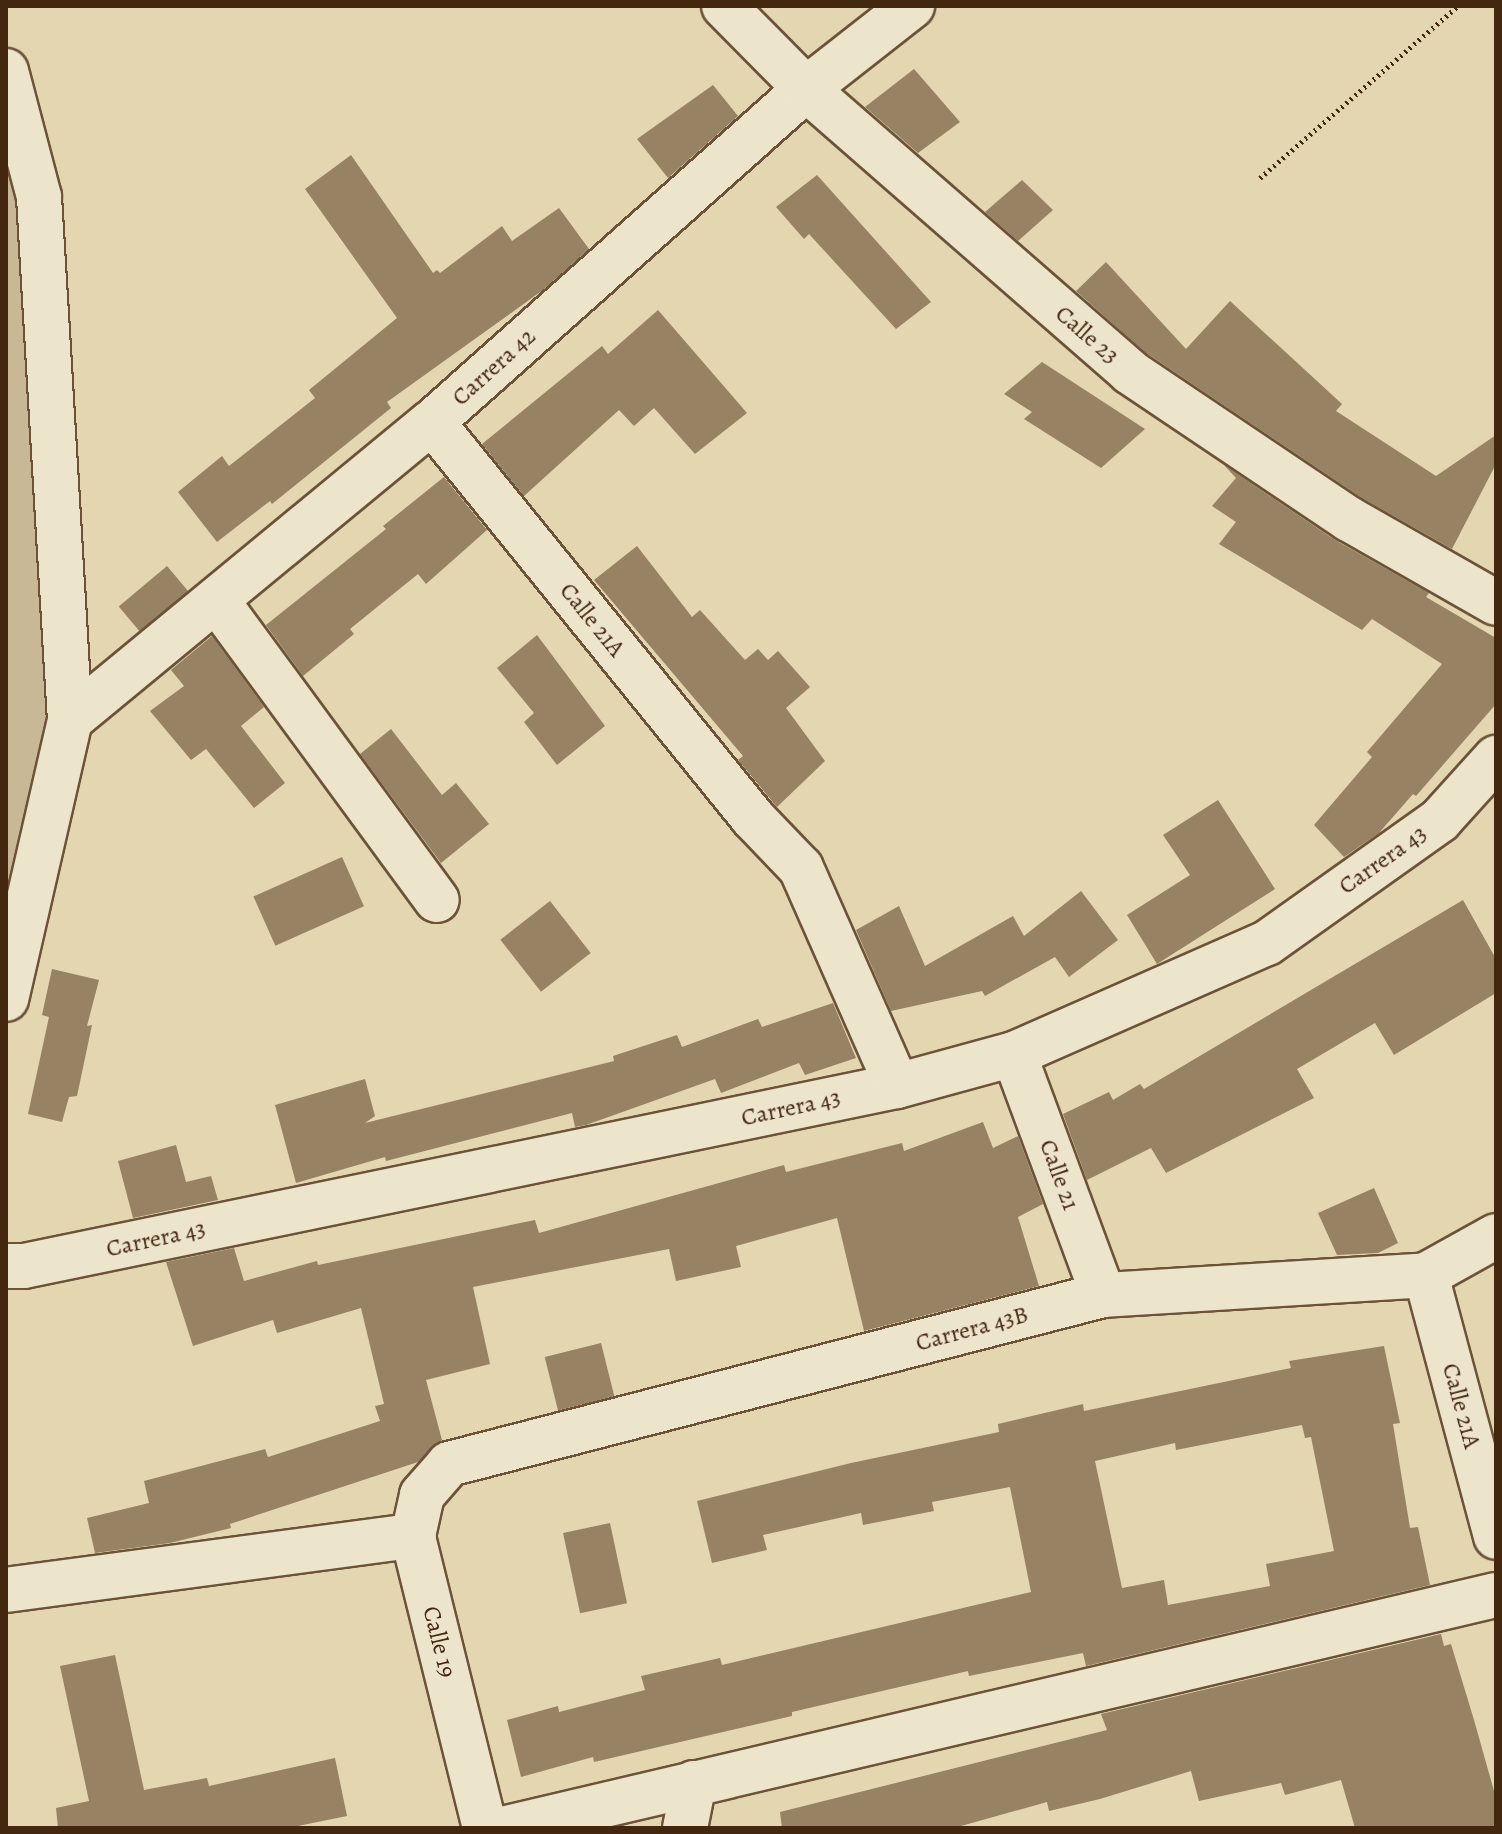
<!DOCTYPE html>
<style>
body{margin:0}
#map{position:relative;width:1502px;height:1834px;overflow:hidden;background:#e3d6b1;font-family:Alegreya,serif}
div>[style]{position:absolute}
.green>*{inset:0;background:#c8b895}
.building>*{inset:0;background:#978263;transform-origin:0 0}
.path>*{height:5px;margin-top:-2.5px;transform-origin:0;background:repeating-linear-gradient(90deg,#44270f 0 2px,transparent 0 6px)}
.roads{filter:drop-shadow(2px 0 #6c5338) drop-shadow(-2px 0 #6c5338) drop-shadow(0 2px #6c5338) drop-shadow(0 -2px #6c5338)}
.street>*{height:44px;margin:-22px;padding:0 22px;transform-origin:22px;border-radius:22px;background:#ede4cc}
span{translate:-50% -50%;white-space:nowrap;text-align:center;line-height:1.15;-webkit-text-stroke:6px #ede4cc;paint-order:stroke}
.street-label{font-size:24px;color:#44270f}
.frame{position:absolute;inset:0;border:8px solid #44270f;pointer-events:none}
</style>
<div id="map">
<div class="green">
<i style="clip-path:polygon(6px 71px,70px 720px,6px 999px)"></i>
</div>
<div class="building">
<i style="clip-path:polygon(914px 69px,960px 122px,918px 153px,865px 107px)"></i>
<i style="clip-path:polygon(713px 85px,738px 116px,668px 178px,637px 139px)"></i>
<i style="clip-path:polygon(351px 155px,433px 273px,437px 270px,440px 273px,502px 226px,512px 241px,559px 208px,589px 249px,543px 290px,387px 402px,391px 408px,272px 504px,270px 501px,217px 542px,178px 492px,222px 456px,229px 466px,315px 398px,309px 390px,397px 318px,305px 189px)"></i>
<i style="clip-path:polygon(817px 175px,931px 302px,896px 329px,809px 234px,804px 239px,776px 207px)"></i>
<i style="clip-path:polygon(1022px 180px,1053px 210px,1018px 241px,985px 212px)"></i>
<i style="clip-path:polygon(1106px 262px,1186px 349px,1230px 301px,1342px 404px,1336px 411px,1436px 476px,1496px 435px,1496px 464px,1452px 549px,1362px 498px,1145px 352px,1076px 291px)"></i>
<i style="clip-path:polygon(658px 310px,747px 413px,695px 454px,654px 408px,634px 426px,619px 410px,524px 496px,482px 444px,602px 346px,608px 354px)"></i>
<i style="clip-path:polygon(1042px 362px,1145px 429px,1101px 468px,1024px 419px,1032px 412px,1004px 394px)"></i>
<i style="clip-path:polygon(1224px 465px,1335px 540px,1429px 593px,1426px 597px,1496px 638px,1496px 704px,1416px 796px,1413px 794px,1379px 833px,1344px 857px,1314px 825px,1372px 757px,1367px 752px,1442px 664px,1372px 619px,1362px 630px,1219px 544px,1236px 522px,1212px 506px,1236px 478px)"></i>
<i style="clip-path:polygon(444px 477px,487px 530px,426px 584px,418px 574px,350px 629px,354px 634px,303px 676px,266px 625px,386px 529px,383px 526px)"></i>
<i style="clip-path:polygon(637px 546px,692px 617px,700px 610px,745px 660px,758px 649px,768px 660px,778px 651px,810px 687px,786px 708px,825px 761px,777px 807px,738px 760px,743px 756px,594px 580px)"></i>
<i style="left:167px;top:566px;width:33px;height:63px;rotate:50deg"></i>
<i style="clip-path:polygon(537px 635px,605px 726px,557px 765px,524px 722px,534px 713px,497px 668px)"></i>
<i style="clip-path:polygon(212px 636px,264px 707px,241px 726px,285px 783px,254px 808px,206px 749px,191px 760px,150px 711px,184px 686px,171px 670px)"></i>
<i style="clip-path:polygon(391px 729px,442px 795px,456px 783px,489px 824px,441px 863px,360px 754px)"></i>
<i style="clip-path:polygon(1218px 800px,1275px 889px,1157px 964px,1127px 915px,1190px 875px,1163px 835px)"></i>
<i style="left:342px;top:857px;width:54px;height:97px;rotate:66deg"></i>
<i style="clip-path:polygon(1081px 891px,1118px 940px,1069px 977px,1055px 957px,985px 996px,982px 991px,891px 1011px,856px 930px,899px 906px,925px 966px,1013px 916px,1024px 936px)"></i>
<i style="clip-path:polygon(1463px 900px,1496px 959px,1496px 993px,1394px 1055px,1375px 1023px,1297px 1069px,1314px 1098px,1166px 1173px,1151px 1148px,1087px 1180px,1063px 1114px,1109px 1092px,1113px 1100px,1140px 1084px,1144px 1089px)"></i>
<i style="left:550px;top:901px;width:66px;height:63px;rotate:52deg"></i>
<i style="clip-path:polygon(52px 969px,99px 980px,87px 1026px,92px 1025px,77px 1096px,69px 1097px,62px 1122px,28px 1114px,49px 1017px,42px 1015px)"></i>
<i style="clip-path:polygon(833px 1003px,856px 1058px,805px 1075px,799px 1063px,721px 1093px,715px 1079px,586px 1125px,575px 1127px,572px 1113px,386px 1161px,385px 1157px,296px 1183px,275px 1105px,365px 1079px,375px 1116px,365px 1123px,614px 1061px,613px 1056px,677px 1035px,682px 1047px,758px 1019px,762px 1027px)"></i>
<i style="clip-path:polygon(983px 1122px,993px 1148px,1018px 1136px,1043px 1204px,1018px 1217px,1039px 1286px,864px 1331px,837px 1218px,736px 1246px,741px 1267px,676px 1281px,669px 1249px,473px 1287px,490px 1364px,426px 1380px,442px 1440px,418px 1462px,230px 1524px,231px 1528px,170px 1543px,95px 1553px,87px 1518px,149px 1503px,144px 1481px,265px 1449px,268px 1457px,380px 1421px,375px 1406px,384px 1404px,361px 1308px,277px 1333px,273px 1320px,193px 1346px,166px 1262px,234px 1248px,244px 1281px,317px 1261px,318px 1265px,535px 1220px,539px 1233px,784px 1165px,786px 1172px,902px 1143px,904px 1151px)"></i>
<i style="clip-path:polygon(176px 1145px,186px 1182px,211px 1176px,218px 1200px,133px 1218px,118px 1161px)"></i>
<i style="clip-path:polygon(1374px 1188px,1398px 1243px,1378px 1253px,1337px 1255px,1318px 1213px)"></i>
<i style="left:601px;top:1343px;width:55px;height:58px;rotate:76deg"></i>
<i style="clip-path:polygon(evenodd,1384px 1346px,1400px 1423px,1393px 1424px,1410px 1528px,1418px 1527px,1430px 1585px,1086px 1666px,1083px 1653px,969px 1676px,968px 1671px,792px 1712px,792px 1716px,594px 1762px,593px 1757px,521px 1777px,507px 1720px,558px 1706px,559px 1712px,645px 1690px,641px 1676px,720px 1658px,722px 1665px,1031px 1592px,1010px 1487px,932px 1502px,934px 1511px,863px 1525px,861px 1513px,763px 1535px,767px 1550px,712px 1563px,697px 1501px,851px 1463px,999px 1432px,998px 1424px,1083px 1404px,1084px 1411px,1291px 1368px,1289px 1361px,1384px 1346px,1302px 1425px,1305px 1438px,1311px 1437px,1334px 1551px,1266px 1564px,1270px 1586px,1168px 1605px,1164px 1580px,1122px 1588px,1095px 1461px,1175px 1443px,1176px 1450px,1302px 1425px)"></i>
<i style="left:610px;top:1523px;width:82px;height:48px;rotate:78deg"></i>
<i style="clip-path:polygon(1441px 1634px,1444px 1646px,1451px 1644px,1474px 1720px,1496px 1798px,1496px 1828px,1355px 1828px,1341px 1780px,1285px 1795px,1281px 1783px,1199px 1801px,1191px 1771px,1100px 1799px,1049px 1811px,1047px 1802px,954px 1828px,782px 1828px,780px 1812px,1107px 1730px,1101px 1714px)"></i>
<i style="clip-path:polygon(115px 1655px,144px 1790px,207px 1778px,209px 1786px,335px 1758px,347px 1816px,288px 1828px,58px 1828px,56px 1808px,89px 1801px,60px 1666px)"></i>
</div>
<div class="path">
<i style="left:1260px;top:178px;width:262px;rotate:-41deg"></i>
</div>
<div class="roads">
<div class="street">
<i style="left:724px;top:6px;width:117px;rotate:45.3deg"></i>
<i style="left:806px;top:89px;width:430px;rotate:41.1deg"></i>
<i style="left:1130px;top:372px;width:264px;rotate:33.9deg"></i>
<i style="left:1349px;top:519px;width:169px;rotate:29.7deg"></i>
<i style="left:6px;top:71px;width:130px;rotate:75.3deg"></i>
<i style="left:39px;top:197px;width:524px;rotate:86.61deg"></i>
<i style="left:70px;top:720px;width:286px;rotate:102.9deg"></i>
<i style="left:432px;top:422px;width:510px;rotate:50.97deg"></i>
<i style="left:753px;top:818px;width:69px;rotate:46.2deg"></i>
<i style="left:801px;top:868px;width:238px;rotate:66.2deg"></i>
<i style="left:217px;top:601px;width:371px;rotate:53.7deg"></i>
<i style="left:70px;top:720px;width:469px;rotate:-39.5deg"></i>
<i style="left:432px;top:422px;width:501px;rotate:-41.68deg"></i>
<i style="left:806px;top:89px;width:135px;rotate:-38.1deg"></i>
<i style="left:1014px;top:1054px;width:257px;rotate:69.7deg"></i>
<i style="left:6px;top:1266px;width:18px"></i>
<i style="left:24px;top:1266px;width:891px;rotate:-11.65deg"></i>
<i style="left:897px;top:1086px;width:121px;rotate:-15.3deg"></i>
<i style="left:1014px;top:1054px;width:276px;rotate:-23.7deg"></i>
<i style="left:1267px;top:943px;width:212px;rotate:-35.4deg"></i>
<i style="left:1440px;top:820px;width:84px;rotate:-47.9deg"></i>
<i style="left:1426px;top:1275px;width:271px;rotate:75deg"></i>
<i style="left:6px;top:1590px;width:411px;rotate:-7.6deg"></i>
<i style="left:485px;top:1828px;width:301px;rotate:-103.9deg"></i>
<i style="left:413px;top:1536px;width:42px;rotate:-77.6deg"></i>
<i style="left:422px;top:1495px;width:41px;rotate:-48.9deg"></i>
<i style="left:449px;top:1464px;width:675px;rotate:-14.49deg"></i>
<i style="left:1103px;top:1295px;width:324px;rotate:-3.5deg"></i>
<i style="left:1426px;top:1275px;width:80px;rotate:-29.1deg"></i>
<i style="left:507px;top:1828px;width:1016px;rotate:-13.26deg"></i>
<i style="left:685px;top:1828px;width:46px;rotate:-78.7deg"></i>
</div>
</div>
<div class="street-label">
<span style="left:1087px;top:335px;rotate:41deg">Calle 23</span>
<span style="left:494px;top:367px;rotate:-42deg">Carrera 42</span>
<span style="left:592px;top:620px;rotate:51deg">Calle 21A</span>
<span style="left:1383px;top:860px;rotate:-35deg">Carrera 43</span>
<span style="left:791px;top:1108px;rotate:-12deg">Carrera 43</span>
<span style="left:1059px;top:1175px;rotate:70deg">Calle 21</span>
<span style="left:156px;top:1239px;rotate:-12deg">Carrera 43</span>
<span style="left:972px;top:1329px;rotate:-15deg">Carrera 43B</span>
<span style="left:1461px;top:1406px;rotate:75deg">Calle 21A</span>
<span style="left:439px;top:1642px;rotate:76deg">Calle 19</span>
</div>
<div class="frame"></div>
</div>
